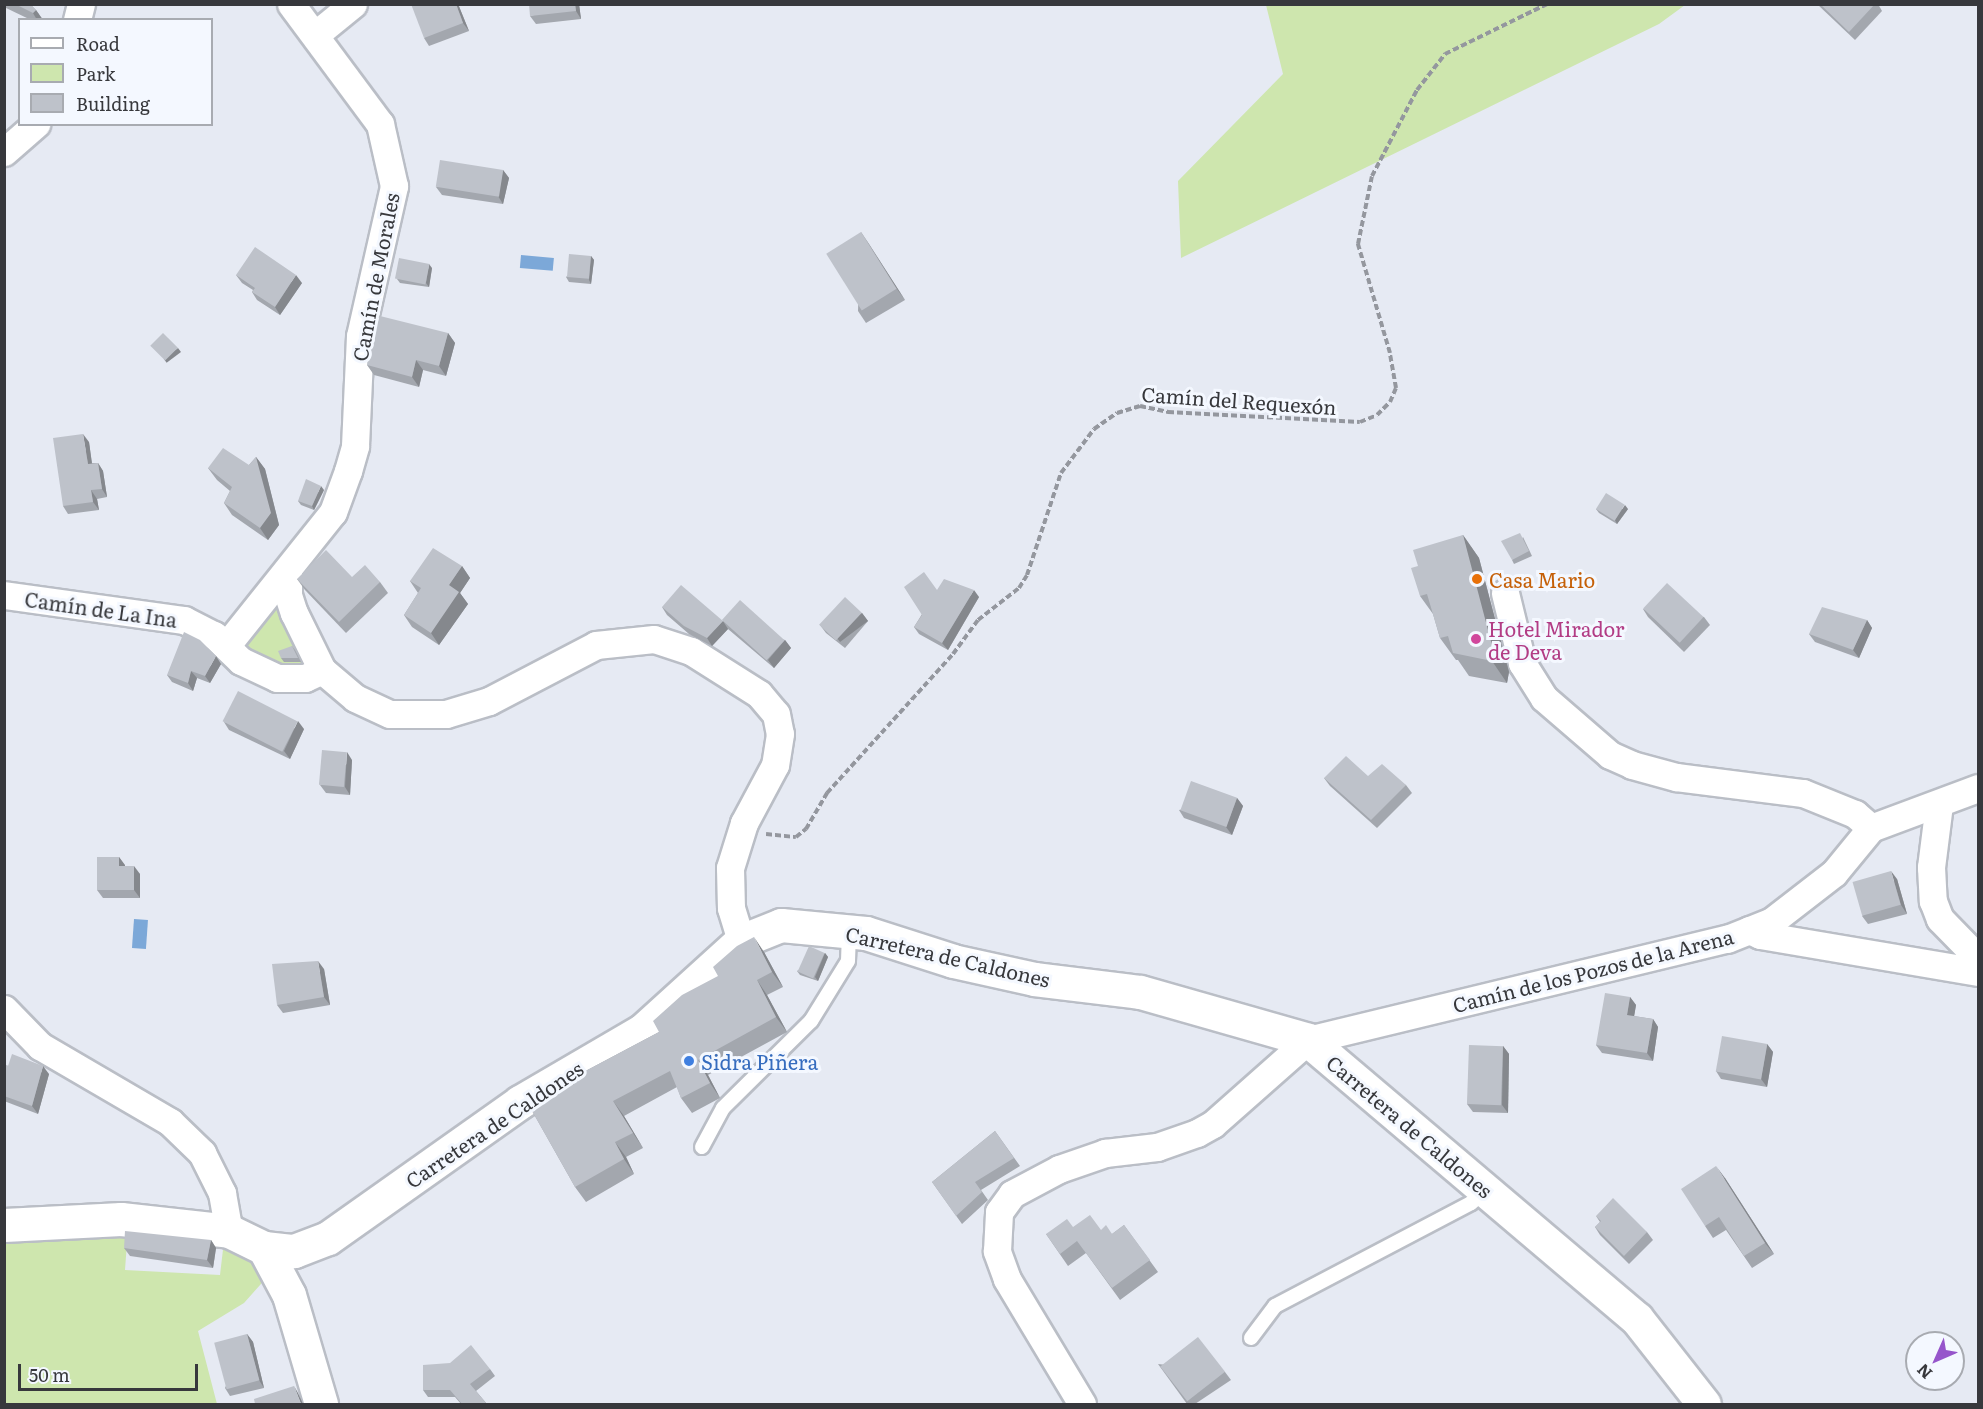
<!DOCTYPE html>
<meta charset="utf-8">
<style>
body{margin:0}
#map{position:relative;width:1983px;height:1409px;overflow:hidden;background:#e6eaf3;font-family:Literata,serif}
div>[style]{position:absolute}
.green>*{inset:0;background:#cee6ae}
.water>*{inset:0;background:#7ca8d8;transform-origin:0 0}
.path>*{height:4px;margin-top:-2px;transform-origin:0;background:repeating-linear-gradient(90deg,#94979e 0 6px,transparent 0 9px)}
.roads{filter:drop-shadow(2px 0 #babec6) drop-shadow(-2px 0 #babec6) drop-shadow(0 2px #babec6) drop-shadow(0 -2px #babec6)}
.lane>*{height:14px;margin:-7px;padding:0 7px;transform-origin:7px;border-radius:7px;background:#fff}
.street>*{height:27px;margin:-13.5px;padding:0 13.5px;transform-origin:13.5px;border-radius:13.5px;background:#fff}
.secondary>*{height:33px;margin:-16.5px;padding:0 16.5px;transform-origin:16.5px;border-radius:16.5px;background:#fff}
.wall>*{inset:0;background:#a3a7ae}
.shaded-wall>*{inset:0;background:#85888d;transform-origin:0 0}
.building>*{inset:0;background:#bec2ca;transform-origin:0 0}
.dots>*{width:16px;height:16px;translate:-50% -50%;box-sizing:border-box;border:3px solid #f4f8ff;border-radius:50%}
span{translate:-50% -50%;white-space:nowrap;text-align:center;line-height:1.15;-webkit-text-stroke:6px #f4f8ff;paint-order:stroke}
.street-label{font-size:20px;color:#37383c}
.food-label{font-size:20px;color:#c56008}
.left{translate:0 -50%;text-align:left}
.hotel-label{font-size:20px;color:#b23c85}
.shop-label{font-size:20px;color:#366cbe}
.frame{position:absolute;inset:0;border:6px solid #37383c;pointer-events:none}
.legend{position:absolute;left:18px;top:18px;width:195px;height:108px;box-sizing:border-box;background:#f4f8ff;border:2px solid #a8abb1;margin:0;padding:8px 10px;list-style:none;font-size:18px;color:#37383c}
.legend li{display:flex;align-items:center;gap:12px;height:30px}
.legend b{width:30px;border:2px solid #a8abb1}
.north{position:absolute;left:1905px;top:1331px;width:60px;height:60px;box-sizing:border-box;background:#f4f8ff;border:2px solid #a8abb1;border-radius:50%;rotate:225deg;font-size:16px;font-weight:700;line-height:24px;text-align:center;color:#37383c}
.north::after{content:'';display:block;margin:auto;width:21px;height:27px;background:#9655cb;clip-path:polygon(50% 0,100% 100%,50% 72%,0 100%)}
.scale{position:absolute;left:18px;top:1364px;width:180px;height:27px;box-sizing:border-box;border:3px solid #37383c;border-top:0;padding-left:8px;font-size:18px;line-height:21px;white-space:nowrap;color:#37383c;-webkit-text-stroke:4px #f4f8ff;paint-order:stroke}
</style>
<div id="map">
<div class="green">
<i style="clip-path:polygon(1266px 5px,1266px 4px,1685px 5px,1659px 24px,1181px 258px,1178px 181px,1283px 74px)"></i>
<i style="clip-path:polygon(274px 599px,310px 669px,276px 668px,236px 642px)"></i>
<i style="clip-path:polygon(128px 1229px,125px 1270px,220px 1275px,224px 1241px,269px 1275px,244px 1303px,198px 1331px,217px 1404px,5px 1404px,4px 1235px)"></i>
</div>
<div class="water">
<i style="left:521px;top:255px;width:33px;height:13px;rotate:5deg"></i>
<i style="left:134px;top:919px;width:14px;height:29px;rotate:4deg"></i>
</div>
<div class="path">
<i style="left:766px;top:834px;width:30px;rotate:6deg"></i>
<i style="left:796px;top:837px;width:13px;rotate:-39deg"></i>
<i style="left:806px;top:829px;width:42px;rotate:-59.7deg"></i>
<i style="left:827px;top:793px;width:188px;rotate:-47.8deg"></i>
<i style="left:953px;top:654px;width:42px;rotate:-53.7deg"></i>
<i style="left:978px;top:620px;width:52px;rotate:-38deg"></i>
<i style="left:1019px;top:588px;width:15px;rotate:-58deg"></i>
<i style="left:1027px;top:575px;width:108px;rotate:-71.6deg"></i>
<i style="left:1061px;top:473px;width:55px;rotate:-53.1deg"></i>
<i style="left:1094px;top:429px;width:28px;rotate:-35deg"></i>
<i style="left:1117px;top:413px;width:24px;rotate:-17deg"></i>
<i style="left:1140px;top:406px;width:29px;rotate:12deg"></i>
<i style="left:1168px;top:412px;width:192px;rotate:3deg"></i>
<i style="left:1360px;top:422px;width:18px;rotate:-22deg"></i>
<i style="left:1377px;top:415px;width:18px;rotate:-45deg"></i>
<i style="left:1390px;top:402px;width:15px;rotate:-67deg"></i>
<i style="left:1396px;top:388px;width:36px;rotate:-100deg"></i>
<i style="left:1390px;top:353px;width:114px;rotate:-106.4deg"></i>
<i style="left:1358px;top:244px;width:69px;rotate:-78.4deg"></i>
<i style="left:1372px;top:176px;width:97px;rotate:-62.4deg"></i>
<i style="left:1417px;top:90px;width:46px;rotate:-52.1deg"></i>
<i style="left:1445px;top:54px;width:114px;rotate:-26.1deg"></i>
</div>
<div class="roads">
<div class="lane">
<i style="left:702px;top:1147px;width:44px;rotate:-61.7deg"></i>
<i style="left:723px;top:1108px;width:124px;rotate:-44.7deg"></i>
<i style="left:811px;top:1021px;width:70px;rotate:-58.3deg"></i>
<i style="left:848px;top:961px;width:30px;rotate:-88deg"></i>
<i style="left:1251px;top:1338px;width:40px;rotate:-53deg"></i>
<i style="left:1275px;top:1306px;width:221px;rotate:-27.7deg"></i>
<i style="left:1471px;top:1203px;width:19px;rotate:-39deg"></i>
</div>
<div class="street">
<i style="left:77px;top:20px;width:16px;rotate:-76deg"></i>
<i style="left:315px;top:35px;width:49px;rotate:-39.2deg"></i>
<i style="left:4px;top:152px;width:43px;rotate:-41.2deg"></i>
<i style="left:288px;top:571px;width:24px;rotate:90deg"></i>
<i style="left:288px;top:595px;width:19px;rotate:72deg"></i>
<i style="left:294px;top:613px;width:64px;rotate:63.8deg"></i>
<i style="left:322px;top:670px;width:43px;rotate:40.3deg"></i>
<i style="left:355px;top:698px;width:38px;rotate:25deg"></i>
<i style="left:390px;top:714px;width:56px"></i>
<i style="left:446px;top:714px;width:45px;rotate:-16.8deg"></i>
<i style="left:489px;top:701px;width:121px;rotate:-27.6deg"></i>
<i style="left:596px;top:645px;width:58px;rotate:-5.9deg"></i>
<i style="left:654px;top:639px;width:39px;rotate:18deg"></i>
<i style="left:691px;top:651px;width:80px;rotate:32.3deg"></i>
<i style="left:759px;top:694px;width:26px;rotate:50deg"></i>
<i style="left:776px;top:714px;width:20px;rotate:79deg"></i>
<i style="left:780px;top:734px;width:31px;rotate:99deg"></i>
<i style="left:775px;top:765px;width:66px;rotate:118.1deg"></i>
<i style="left:744px;top:823px;width:47px;rotate:107.3deg"></i>
<i style="left:730px;top:868px;width:40px;rotate:88.6deg"></i>
<i style="left:731px;top:908px;width:34px;rotate:73deg"></i>
<i style="left:1505px;top:593px;width:72px;rotate:76.3deg"></i>
<i style="left:1522px;top:663px;width:41px;rotate:57.8deg"></i>
<i style="left:1544px;top:698px;width:87px;rotate:40.8deg"></i>
<i style="left:1610px;top:755px;width:24px;rotate:24deg"></i>
<i style="left:1632px;top:765px;width:46px;rotate:15.3deg"></i>
<i style="left:1676px;top:777px;width:128px;rotate:7.2deg"></i>
<i style="left:1803px;top:793px;width:56px;rotate:22deg"></i>
<i style="left:1855px;top:814px;width:21px;rotate:41deg"></i>
<i style="left:4px;top:595px;width:182px;rotate:7.9deg"></i>
<i style="left:184px;top:620px;width:34px;rotate:27deg"></i>
<i style="left:214px;top:635px;width:37px;rotate:44deg"></i>
<i style="left:241px;top:661px;width:40px;rotate:25deg"></i>
<i style="left:277px;top:678px;width:28px"></i>
<i style="left:305px;top:678px;width:19px;rotate:-25deg"></i>
<i style="left:226px;top:646px;width:171px;rotate:-51.4deg"></i>
<i style="left:333px;top:512px;width:44px;rotate:-69.9deg"></i>
<i style="left:348px;top:471px;width:26px;rotate:-74deg"></i>
<i style="left:355px;top:446px;width:110px;rotate:-87.4deg"></i>
<i style="left:360px;top:336px;width:154px;rotate:-77.2deg"></i>
<i style="left:394px;top:186px;width:64px;rotate:-102.7deg"></i>
<i style="left:380px;top:124px;width:149px;rotate:-126.6deg"></i>
<i style="left:1939px;top:804px;width:64px;rotate:97.2deg"></i>
<i style="left:1931px;top:867px;width:34px;rotate:87deg"></i>
<i style="left:1933px;top:901px;width:19px;rotate:69deg"></i>
<i style="left:1940px;top:919px;width:54px;rotate:45.7deg"></i>
<i style="left:1749px;top:930px;width:12px;rotate:24deg"></i>
<i style="left:1760px;top:935px;width:221px;rotate:9.6deg"></i>
<i style="left:4px;top:1009px;width:52px;rotate:45.8deg"></i>
<i style="left:40px;top:1046px;width:151px;rotate:30.3deg"></i>
<i style="left:170px;top:1122px;width:45px;rotate:44.1deg"></i>
<i style="left:202px;top:1153px;width:45px;rotate:63.4deg"></i>
<i style="left:222px;top:1193px;width:39px;rotate:80deg"></i>
<i style="left:1082px;top:1404px;width:146px;rotate:-121deg"></i>
<i style="left:1007px;top:1279px;width:30px;rotate:-110deg"></i>
<i style="left:997px;top:1251px;width:39px;rotate:-87deg"></i>
<i style="left:999px;top:1212px;width:22px;rotate:-54deg"></i>
<i style="left:1012px;top:1194px;width:53px;rotate:-28deg"></i>
<i style="left:1059px;top:1169px;width:49px;rotate:-19.2deg"></i>
<i style="left:1105px;top:1153px;width:52px;rotate:-6.6deg"></i>
<i style="left:1157px;top:1147px;width:42px;rotate:-19.3deg"></i>
<i style="left:1197px;top:1133px;width:18px;rotate:-29deg"></i>
<i style="left:1213px;top:1124px;width:127px;rotate:-41.5deg"></i>
<i style="left:1308px;top:1040px;width:431px;rotate:-13.6deg"></i>
<i style="left:1727px;top:939px;width:48px;rotate:-21.8deg"></i>
<i style="left:1772px;top:921px;width:78px;rotate:-37.7deg"></i>
<i style="left:1834px;top:873px;width:58px;rotate:-50.6deg"></i>
<i style="left:1871px;top:828px;width:114px;rotate:-20.5deg"></i>
</div>
<div class="secondary">
<i style="left:4px;top:1225px;width:117px;rotate:-2.9deg"></i>
<i style="left:121px;top:1219px;width:109px;rotate:6.3deg"></i>
<i style="left:229px;top:1231px;width:39px;rotate:26deg"></i>
<i style="left:264px;top:1248px;width:30px;rotate:6deg"></i>
<i style="left:294px;top:1251px;width:36px;rotate:-21deg"></i>
<i style="left:328px;top:1238px;width:235px;rotate:-35.3deg"></i>
<i style="left:520px;top:1102px;width:143px;rotate:-30.3deg"></i>
<i style="left:643px;top:1030px;width:132px;rotate:-42.2deg"></i>
<i style="left:741px;top:941px;width:43px;rotate:-21.8deg"></i>
<i style="left:781px;top:925px;width:85px;rotate:5.4deg"></i>
<i style="left:866px;top:933px;width:91px;rotate:17.8deg"></i>
<i style="left:953px;top:961px;width:83px;rotate:12.5deg"></i>
<i style="left:1034px;top:979px;width:107px;rotate:7deg"></i>
<i style="left:1140px;top:992px;width:175px;rotate:15.9deg"></i>
<i style="left:1308px;top:1040px;width:431px;rotate:40.3deg"></i>
<i style="left:1637px;top:1319px;width:108px;rotate:51.8deg"></i>
<i style="left:264px;top:1248px;width:53px;rotate:62deg"></i>
<i style="left:289px;top:1295px;width:114px;rotate:73.6deg"></i>
</div>
</div>
<div class="wall">
<i style="clip-path:polygon(4px 4px,30px 4px,36px 10px,43px 20px,31px 20px,4px 7px)"></i>
<i style="clip-path:polygon(458px 4px,469px 31px,429px 46px,424px 38px)"></i>
<i style="clip-path:polygon(579px 4px,581px 19px,536px 24px,530px 16px)"></i>
<i style="clip-path:polygon(1817px 4px,1878px 4px,1882px 11px,1855px 40px)"></i>
<i style="clip-path:polygon(503px 170px,509px 178px,503px 204px,442px 195px,436px 187px)"></i>
<i style="clip-path:polygon(861px 232px,905px 300px,866px 323px,858px 311px)"></i>
<i style="clip-path:polygon(591px 256px,594px 260px,591px 284px,569px 282px,566px 277px)"></i>
<i style="clip-path:polygon(432px 268px,429px 287px,400px 283px,397px 279px)"></i>
<i style="clip-path:polygon(236px 275px,302px 283px,280px 315px,257px 300px,252px 292px,253px 290px,242px 283px)"></i>
<i style="clip-path:polygon(448px 333px,455px 343px,446px 376px,423px 370px,419px 387px,374px 375px,367px 365px)"></i>
<i style="clip-path:polygon(89px 442px,92px 463px,98px 463px,103px 471px,107px 497px,97px 499px,99px 510px,68px 514px,63px 506px)"></i>
<i style="clip-path:polygon(256px 457px,265px 469px,279px 525px,268px 540px,232px 515px,224px 503px,230px 491px,217px 480px,208px 468px,249px 465px)"></i>
<i style="clip-path:polygon(324px 490px,314px 510px,301px 505px,298px 501px)"></i>
<i style="clip-path:polygon(1596px 509px,1628px 509px,1617px 524px,1599px 513px)"></i>
<i style="clip-path:polygon(1463px 535px,1479px 558px,1509px 672px,1507px 683px,1469px 676px,1458px 660px,1456px 660px,1440px 638px,1433px 614px,1420px 596px,1418px 566px)"></i>
<i style="clip-path:polygon(1523px 537px,1532px 556px,1514px 564px,1512px 560px)"></i>
<i style="clip-path:polygon(462px 566px,470px 578px,460px 593px,468px 604px,439px 645px,412px 627px,404px 615px,418px 593px,410px 581px)"></i>
<i style="clip-path:polygon(352px 577px,380px 582px,388px 593px,346px 633px,305px 590px,297px 579px)"></i>
<i style="clip-path:polygon(937px 590px,979px 597px,948px 650px,919px 634px,914px 627px)"></i>
<i style="clip-path:polygon(662px 607px,723px 621px,785px 640px,791px 648px,774px 668px,728px 629px,712px 646px,689px 634px,667px 615px)"></i>
<i style="clip-path:polygon(1643px 609px,1704px 617px,1710px 625px,1684px 652px,1648px 617px)"></i>
<i style="clip-path:polygon(862px 613px,868px 621px,845px 648px,826px 633px,820px 625px)"></i>
<i style="clip-path:polygon(1867px 620px,1872px 628px,1859px 658px,1815px 642px,1809px 634px)"></i>
<i style="clip-path:polygon(292px 646px,295px 650px,301px 662px,284px 662px,281px 658px)"></i>
<i style="clip-path:polygon(221px 664px,210px 683px,197px 678px,193px 691px,172px 682px,167px 675px)"></i>
<i style="clip-path:polygon(224px 722px,304px 729px,290px 759px,229px 730px)"></i>
<i style="clip-path:polygon(352px 760px,350px 795px,326px 793px,320px 785px)"></i>
<i style="clip-path:polygon(1368px 776px,1406px 785px,1412px 793px,1377px 828px,1330px 786px,1324px 778px)"></i>
<i style="clip-path:polygon(1237px 798px,1243px 806px,1232px 835px,1184px 818px,1179px 810px)"></i>
<i style="clip-path:polygon(119px 857px,125px 866px,140px 874px,140px 898px,103px 898px,97px 890px)"></i>
<i style="clip-path:polygon(1897px 879px,1907px 914px,1868px 924px,1862px 916px)"></i>
<i style="clip-path:polygon(764px 952px,783px 987px,767px 995px,787px 1032px,708px 1075px,720px 1098px,692px 1113px,681px 1098px,677px 1087px,624px 1116px,643px 1148px,626px 1157px,634px 1174px,586px 1202px,575px 1187px,527px 1102px,659px 1032px)"></i>
<i style="clip-path:polygon(825px 953px,828px 957px,818px 981px,800px 975px,797px 971px)"></i>
<i style="clip-path:polygon(324px 969px,330px 1005px,283px 1013px,277px 1005px)"></i>
<i style="clip-path:polygon(1630px 997px,1636px 1005px,1634px 1016px,1653px 1019px,1658px 1027px,1653px 1061px,1602px 1053px,1596px 1045px)"></i>
<i style="clip-path:polygon(1767px 1044px,1773px 1052px,1767px 1087px,1721px 1079px,1716px 1071px)"></i>
<i style="clip-path:polygon(1503px 1046px,1509px 1054px,1508px 1113px,1473px 1112px,1467px 1104px)"></i>
<i style="clip-path:polygon(4px 1065px,49px 1074px,38px 1114px,4px 1101px)"></i>
<i style="clip-path:polygon(995px 1131px,1020px 1166px,981px 1190px,988px 1200px,962px 1224px,932px 1182px)"></i>
<i style="clip-path:polygon(1725px 1178px,1774px 1254px,1752px 1268px,1726px 1230px,1713px 1238px,1705px 1226px)"></i>
<i style="clip-path:polygon(1596px 1216px,1647px 1232px,1653px 1240px,1629px 1264px,1600px 1235px,1595px 1227px,1600px 1222px)"></i>
<i style="clip-path:polygon(1124px 1225px,1158px 1272px,1120px 1300px,1086px 1253px,1068px 1266px,1046px 1234px,1101px 1230px,1112px 1234px)"></i>
<i style="clip-path:polygon(211px 1240px,216px 1248px,213px 1268px,130px 1256px,124px 1248px)"></i>
<i style="clip-path:polygon(247px 1334px,253px 1342px,264px 1388px,230px 1396px,225px 1388px)"></i>
<i style="clip-path:polygon(1158px 1364px,1225px 1372px,1231px 1380px,1195px 1404px,1187px 1404px)"></i>
<i style="clip-path:polygon(490px 1369px,495px 1376px,476px 1391px,487px 1404px,461px 1404px,455px 1397px,428px 1397px,423px 1390px)"></i>
</div>
<div class="shaded-wall">
<i style="clip-path:polygon(456px 4px,458px 4px,469px 31px,463px 23px)"></i>
<i style="clip-path:polygon(575px 4px,579px 4px,581px 19px,576px 11px)"></i>
<i style="clip-path:polygon(36px 10px,43px 20px,37px 20px,33px 13px)"></i>
<i style="clip-path:polygon(503px 170px,509px 178px,503px 204px,498px 196px)"></i>
<i style="clip-path:polygon(861px 232px,869px 244px,905px 300px,897px 289px)"></i>
<i style="clip-path:polygon(591px 256px,594px 260px,591px 284px,589px 280px)"></i>
<i style="clip-path:polygon(429px 264px,432px 268px,429px 287px,426px 283px)"></i>
<i style="clip-path:polygon(296px 275px,302px 283px,280px 315px,275px 307px)"></i>
<i style="clip-path:polygon(448px 333px,455px 343px,446px 376px,439px 366px)"></i>
<i style="left:178px;top:348px;width:5px;height:18px;rotate:53deg"></i>
<i style="clip-path:polygon(416px 360px,423px 370px,419px 387px,412px 377px)"></i>
<i style="clip-path:polygon(83px 434px,89px 442px,93px 472px,88px 464px)"></i>
<i style="clip-path:polygon(256px 457px,265px 469px,279px 525px,268px 540px,260px 528px)"></i>
<i style="clip-path:polygon(98px 463px,103px 471px,107px 497px,102px 489px)"></i>
<i style="clip-path:polygon(321px 486px,324px 490px,314px 510px,312px 506px)"></i>
<i style="clip-path:polygon(91px 490px,97px 499px,99px 510px,93px 502px)"></i>
<i style="clip-path:polygon(1625px 505px,1628px 509px,1617px 524px,1615px 520px)"></i>
<i style="clip-path:polygon(1463px 535px,1479px 558px,1509px 672px,1507px 683px,1492px 661px)"></i>
<i style="clip-path:polygon(462px 566px,470px 578px,460px 593px,468px 604px,439px 645px,431px 633px,449px 585px)"></i>
<i style="clip-path:polygon(974px 590px,979px 597px,948px 650px,942px 643px)"></i>
<i style="left:862px;top:613px;width:10px;height:35px;rotate:53deg"></i>
<i style="clip-path:polygon(1867px 620px,1872px 628px,1859px 658px,1853px 650px)"></i>
<i style="clip-path:polygon(723px 621px,728px 629px,712px 646px,707px 638px)"></i>
<i style="clip-path:polygon(785px 640px,791px 648px,774px 668px,768px 660px)"></i>
<i style="clip-path:polygon(216px 656px,221px 664px,210px 683px,205px 676px)"></i>
<i style="clip-path:polygon(191px 671px,197px 678px,193px 691px,188px 683px)"></i>
<i style="clip-path:polygon(298px 721px,304px 729px,290px 759px,284px 751px)"></i>
<i style="clip-path:polygon(347px 752px,352px 760px,350px 795px,345px 787px)"></i>
<i style="clip-path:polygon(1237px 798px,1243px 806px,1232px 835px,1226px 827px)"></i>
<i style="clip-path:polygon(119px 857px,125px 865px,125px 874px,119px 866px)"></i>
<i style="clip-path:polygon(134px 866px,140px 874px,140px 898px,134px 890px)"></i>
<i style="clip-path:polygon(1891px 871px,1897px 879px,1907px 914px,1901px 905px)"></i>
<i style="clip-path:polygon(754px 937px,764px 952px,783px 987px,772px 972px)"></i>
<i style="clip-path:polygon(825px 953px,828px 957px,818px 981px,815px 977px)"></i>
<i style="clip-path:polygon(318px 961px,324px 969px,330px 1005px,324px 997px)"></i>
<i style="clip-path:polygon(757px 980px,767px 995px,787px 1032px,776px 1017px)"></i>
<i style="clip-path:polygon(1630px 997px,1636px 1005px,1633px 1023px,1627px 1015px)"></i>
<i style="clip-path:polygon(1653px 1019px,1658px 1027px,1653px 1061px,1647px 1053px)"></i>
<i style="clip-path:polygon(1767px 1044px,1773px 1052px,1767px 1087px,1761px 1079px)"></i>
<i style="clip-path:polygon(1503px 1046px,1509px 1054px,1508px 1113px,1502px 1105px)"></i>
<i style="clip-path:polygon(698px 1060px,708px 1075px,720px 1098px,710px 1083px)"></i>
<i style="clip-path:polygon(43px 1066px,49px 1074px,38px 1114px,32px 1106px)"></i>
<i style="clip-path:polygon(613px 1101px,624px 1116px,643px 1148px,633px 1133px)"></i>
<i style="clip-path:polygon(615px 1142px,626px 1157px,634px 1174px,624px 1159px)"></i>
<i style="clip-path:polygon(1716px 1166px,1725px 1178px,1774px 1254px,1765px 1243px)"></i>
<i style="clip-path:polygon(211px 1240px,216px 1248px,213px 1268px,207px 1260px)"></i>
<i style="clip-path:polygon(247px 1334px,253px 1342px,264px 1388px,259px 1380px)"></i>
<i style="clip-path:polygon(294px 1386px,298px 1393px,303px 1404px,301px 1404px)"></i>
</div>
<div class="building">
<i style="clip-path:polygon(15px 4px,30px 4px,36px 10px,33px 13px)"></i>
<i style="clip-path:polygon(411px 4px,456px 4px,463px 23px,424px 38px)"></i>
<i style="clip-path:polygon(529px 4px,575px 4px,576px 11px,530px 16px)"></i>
<i style="clip-path:polygon(1820px 4px,1875px 4px,1849px 32px)"></i>
<i style="left:440px;top:160px;width:64px;height:27px;rotate:9deg"></i>
<i style="left:861px;top:232px;width:67px;height:41px;rotate:58deg"></i>
<i style="clip-path:polygon(255px 247px,296px 275px,275px 307px,252px 292px,255px 288px,236px 275px)"></i>
<i style="left:569px;top:254px;width:22px;height:23px;rotate:5deg"></i>
<i style="left:399px;top:258px;width:31px;height:21px;rotate:11deg"></i>
<i style="clip-path:polygon(372px 314px,448px 333px,439px 366px,416px 360px,412px 377px,367px 365px)"></i>
<i style="left:163px;top:333px;width:21px;height:18px;rotate:45deg"></i>
<i style="clip-path:polygon(83px 434px,88px 464px,98px 463px,102px 489px,91px 490px,93px 502px,63px 506px,53px 438px)"></i>
<i style="clip-path:polygon(223px 448px,249px 465px,256px 457px,271px 513px,260px 528px,224px 503px,232px 487px,208px 468px)"></i>
<i style="clip-path:polygon(306px 479px,321px 486px,312px 506px,298px 501px)"></i>
<i style="left:1606px;top:493px;width:22px;height:19px;rotate:32deg"></i>
<i style="clip-path:polygon(1520px 533px,1529px 551px,1512px 560px,1501px 541px)"></i>
<i style="clip-path:polygon(1463px 535px,1493px 649px,1492px 661px,1453px 653px,1448px 636px,1440px 638px,1427px 594px,1420px 596px,1411px 568px,1418px 566px,1413px 550px)"></i>
<i style="clip-path:polygon(433px 548px,462px 566px,449px 585px,459px 592px,431px 633px,404px 615px,421px 588px,410px 581px)"></i>
<i style="clip-path:polygon(326px 550px,352px 577px,365px 565px,380px 582px,339px 622px,297px 579px)"></i>
<i style="clip-path:polygon(924px 572px,937px 590px,944px 579px,974px 590px,942px 643px,914px 627px,922px 615px,904px 587px)"></i>
<i style="left:1667px;top:583px;width:50px;height:35px;rotate:43deg"></i>
<i style="clip-path:polygon(681px 585px,723px 621px,707px 638px,684px 626px,662px 607px)"></i>
<i style="left:845px;top:597px;width:23px;height:38px;rotate:43deg"></i>
<i style="left:740px;top:600px;width:60px;height:27px;rotate:42deg"></i>
<i style="clip-path:polygon(1822px 607px,1867px 620px,1853px 650px,1809px 634px)"></i>
<i style="clip-path:polygon(184px 632px,200px 640px,216px 656px,205px 676px,191px 671px,188px 683px,167px 675px)"></i>
<i style="clip-path:polygon(292px 646px,298px 658px,281px 658px,278px 651px)"></i>
<i style="left:238px;top:691px;width:67px;height:34px;rotate:27deg"></i>
<i style="left:322px;top:750px;width:25px;height:35px;rotate:5deg"></i>
<i style="clip-path:polygon(1346px 756px,1368px 776px,1382px 764px,1406px 785px,1371px 820px,1324px 778px)"></i>
<i style="left:1191px;top:781px;width:49px;height:31px;rotate:20deg"></i>
<i style="clip-path:polygon(97px 857px,119px 857px,119px 866px,134px 866px,134px 890px,97px 890px)"></i>
<i style="left:1891px;top:871px;width:35px;height:40px;rotate:74deg"></i>
<i style="clip-path:polygon(754px 937px,772px 972px,757px 980px,776px 1017px,698px 1060px,710px 1083px,681px 1098px,670px 1071px,613px 1101px,633px 1133px,615px 1142px,624px 1159px,575px 1187px,527px 1102px,659px 1032px,653px 1021px,682px 995px,718px 976px,713px 967px,737px 946px)"></i>
<i style="left:809px;top:946px;width:17px;height:28px;rotate:24deg"></i>
<i style="clip-path:polygon(318px 961px,324px 997px,277px 1005px,272px 964px)"></i>
<i style="clip-path:polygon(1605px 993px,1630px 997px,1627px 1015px,1653px 1019px,1647px 1053px,1596px 1045px)"></i>
<i style="left:1722px;top:1036px;width:46px;height:36px;rotate:10deg"></i>
<i style="left:1469px;top:1045px;width:34px;height:59px;rotate:2deg"></i>
<i style="clip-path:polygon(12px 1054px,43px 1066px,32px 1106px,4px 1096px,4px 1065px,8px 1066px)"></i>
<i style="clip-path:polygon(995px 1131px,1014px 1158px,975px 1182px,982px 1192px,956px 1216px,932px 1182px)"></i>
<i style="clip-path:polygon(1716px 1166px,1765px 1243px,1744px 1256px,1719px 1217px,1705px 1226px,1681px 1189px)"></i>
<i style="clip-path:polygon(1613px 1198px,1647px 1232px,1624px 1256px,1595px 1227px,1601px 1221px,1596px 1216px)"></i>
<i style="clip-path:polygon(1090px 1215px,1101px 1230px,1106px 1225px,1112px 1234px,1124px 1225px,1150px 1260px,1112px 1288px,1077px 1241px,1060px 1254px,1046px 1234px,1067px 1219px,1073px 1227px)"></i>
<i style="clip-path:polygon(125px 1231px,211px 1240px,207px 1260px,124px 1248px)"></i>
<i style="left:247px;top:1334px;width:48px;height:34px;rotate:75deg"></i>
<i style="left:1198px;top:1337px;width:44px;height:48px;rotate:52deg"></i>
<i style="clip-path:polygon(471px 1345px,490px 1369px,470px 1384px,486px 1403px,484px 1404px,462px 1404px,450px 1390px,423px 1390px,423px 1365px,450px 1363px)"></i>
<i style="clip-path:polygon(294px 1386px,301px 1404px,255px 1404px,254px 1399px)"></i>
</div>
<div class="dots">
<i style="left:1477px;top:579px;background:#e8710a"></i>
<i style="left:1476px;top:639px;background:#d1479c"></i>
<i style="left:689px;top:1061px;background:#3f7fe0"></i>
</div>
<div class="street-label">
<span style="left:375px;top:277px;rotate:-79deg">Camín de Morales</span>
<span style="left:1239px;top:400px;rotate:4deg">Camín del Requexón</span>
<span style="left:101px;top:609px;rotate:8deg">Camín de La Ina</span>
<span style="left:948px;top:956px;rotate:13deg">Carretera de Caldones</span>
<span style="left:1593px;top:970px;rotate:-14deg">Camín de los Pozos de la Arena</span>
<span style="left:494px;top:1124px;rotate:-34deg">Carretera de Caldones</span>
<span style="left:1410px;top:1126px;rotate:40deg">Carretera de Caldones</span>
</div>
<div class="food-label">
<span class="left" style="left:1489px;top:579px">Casa Mario</span>
</div>
<div class="hotel-label">
<span class="left" style="left:1488px;top:640px">Hotel Mirador<br>de Deva</span>
</div>
<div class="shop-label">
<span class="left" style="left:701px;top:1061px">Sidra Piñera</span>
</div>
<div class="frame"></div>
<ul class="legend">
<li><b style="height:8px;background:#fff"></b>Road</li>
<li><b style="height:16px;background:#cee6ae"></b>Park</li>
<li><b style="height:16px;background:#bec2ca"></b>Building</li>
</ul>
<div class="north">N</div>
<div class="scale">50 m</div>
</div>
